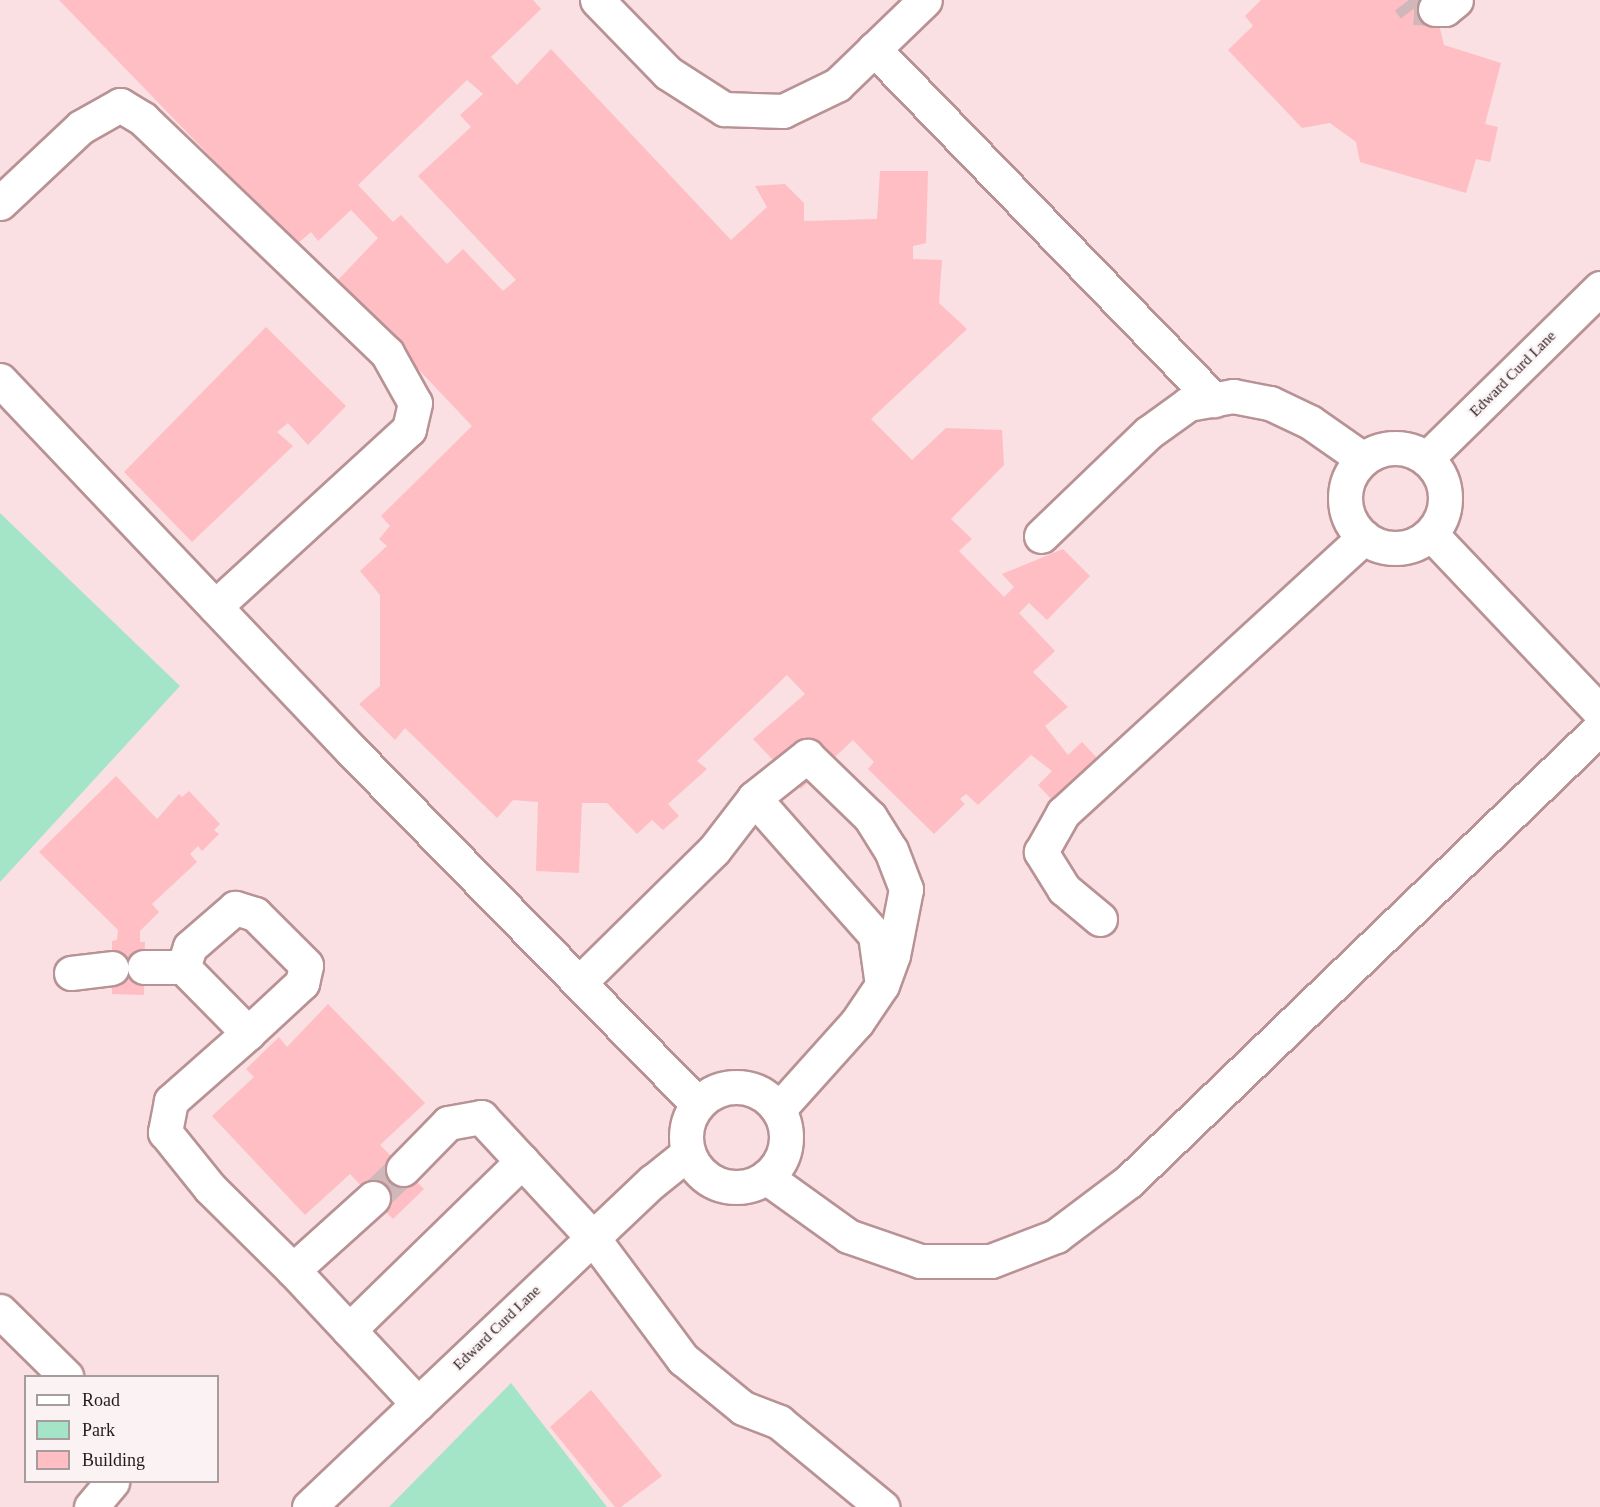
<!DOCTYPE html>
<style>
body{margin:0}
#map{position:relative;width:1600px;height:1507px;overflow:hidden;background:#fae0e2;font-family:"Times New Roman",serif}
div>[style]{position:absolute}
.green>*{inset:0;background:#a4e5c7}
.building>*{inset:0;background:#febec3}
.minor-tunnel>*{height:33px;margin-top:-16.5px;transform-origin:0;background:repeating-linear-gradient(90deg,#d0b8ba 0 33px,transparent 0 49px)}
.roads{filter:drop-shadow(2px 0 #b89294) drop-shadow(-2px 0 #b89294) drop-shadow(0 2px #b89294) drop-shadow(0 -2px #b89294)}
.minor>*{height:33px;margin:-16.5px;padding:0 16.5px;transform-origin:16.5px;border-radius:16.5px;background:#fff}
.minor>.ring{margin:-16.5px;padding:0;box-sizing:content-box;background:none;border:33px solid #fff;border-radius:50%}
span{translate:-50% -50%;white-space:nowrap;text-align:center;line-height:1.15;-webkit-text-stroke:4.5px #fbf2f3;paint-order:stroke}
.street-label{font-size:15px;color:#281a1b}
.legend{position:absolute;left:24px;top:1375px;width:195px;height:108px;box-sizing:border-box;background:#fbf2f3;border:2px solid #a79c9d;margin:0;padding:8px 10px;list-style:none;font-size:18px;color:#281a1b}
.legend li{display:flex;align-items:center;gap:12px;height:30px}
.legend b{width:30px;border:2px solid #a79c9d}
</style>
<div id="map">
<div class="green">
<i style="clip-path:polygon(0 513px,180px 686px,0 882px)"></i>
<i style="clip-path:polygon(511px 1383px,607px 1507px,389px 1507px)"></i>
</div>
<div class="building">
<i style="clip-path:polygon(evenodd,59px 0,533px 0,541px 9px,491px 57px,517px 85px,551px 49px,731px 240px,767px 207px,755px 186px,785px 184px,804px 203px,804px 221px,877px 219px,880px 171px,928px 171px,926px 243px,913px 246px,913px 259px,942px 260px,939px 303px,967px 329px,871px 419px,912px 460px,946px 428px,1002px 430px,1004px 465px,951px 519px,972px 539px,959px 551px,1004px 597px,1014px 587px,1002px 574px,1063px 549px,1090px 576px,1047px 620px,1029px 603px,1019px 613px,1055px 651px,1033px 672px,1068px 707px,1045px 726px,1068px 755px,1082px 742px,1112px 774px,1068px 817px,1038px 785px,1052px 771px,1031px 755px,978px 805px,966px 794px,960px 799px,965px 804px,934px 834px,868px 769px,874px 762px,853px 740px,801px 789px,753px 739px,805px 694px,787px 675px,697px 761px,707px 769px,668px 804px,679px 816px,663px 830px,652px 820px,637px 834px,607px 803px,582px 803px,579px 873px,536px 871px,538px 802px,513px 800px,497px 818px,405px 728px,395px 740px,359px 704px,380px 686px,380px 595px,360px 571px,387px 546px,379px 539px,390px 526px,381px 516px,472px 426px,336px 282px,378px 238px,351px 210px,318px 241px,311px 232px,296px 245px,59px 0,467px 80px,483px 94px,460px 115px,471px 127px,418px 176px,516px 280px,503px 291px,463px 249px,447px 264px,401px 215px,393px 222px,358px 185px,467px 80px)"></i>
<i style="clip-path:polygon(1261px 0,1433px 0,1444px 45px,1501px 63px,1485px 124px,1498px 127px,1490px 162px,1476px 159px,1466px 193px,1360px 162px,1356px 142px,1330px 123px,1302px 128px,1228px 50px,1253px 26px,1245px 16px)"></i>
<i style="clip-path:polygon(266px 327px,346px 406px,308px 445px,288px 423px,277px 432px,293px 446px,192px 542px,124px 472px)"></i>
<i style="clip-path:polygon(116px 776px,157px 819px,179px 794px,182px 797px,189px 791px,220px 824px,214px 830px,219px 834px,202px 851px,198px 846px,190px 854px,197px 862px,152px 904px,159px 912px,140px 931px,140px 942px,145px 942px,144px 995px,112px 994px,112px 941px,117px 940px,118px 930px,39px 852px)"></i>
<i style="clip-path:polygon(328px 1004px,425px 1103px,380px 1145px,424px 1189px,393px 1219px,350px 1174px,305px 1215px,212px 1116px,254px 1077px,246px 1069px,279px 1037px,287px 1047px)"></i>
<i style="clip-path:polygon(591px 1390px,662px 1476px,621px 1507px,615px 1507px,550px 1427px)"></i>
</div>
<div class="minor-tunnel">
<i style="left:1408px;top:0;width:10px;rotate:53deg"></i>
<i style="left:1414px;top:8px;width:21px;rotate:3deg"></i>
<i style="left:373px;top:1198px;width:42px;rotate:-44deg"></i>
</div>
<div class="roads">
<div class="minor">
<i style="left:597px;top:0;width:102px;rotate:45.8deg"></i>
<i style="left:668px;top:73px;width:67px;rotate:32.7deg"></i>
<i style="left:724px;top:109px;width:59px;rotate:1.9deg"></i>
<i style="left:783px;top:111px;width:60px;rotate:-25.7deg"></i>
<i style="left:837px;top:85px;width:122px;rotate:-44deg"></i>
<i style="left:1435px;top:9px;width:10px"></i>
<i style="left:1445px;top:9px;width:14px;rotate:-39deg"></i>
<i style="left:874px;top:49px;width:489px;rotate:45.9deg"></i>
<i style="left:0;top:203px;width:111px;rotate:-43.2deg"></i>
<i style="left:81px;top:127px;width:45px;rotate:-29.4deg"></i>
<i style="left:120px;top:105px;width:27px;rotate:31deg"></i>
<i style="left:143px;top:119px;width:338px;rotate:43.8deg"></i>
<i style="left:387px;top:353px;width:57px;rotate:60.8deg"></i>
<i style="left:415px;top:403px;width:27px;rotate:103deg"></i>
<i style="left:409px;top:429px;width:263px;rotate:137.5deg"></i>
<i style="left:0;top:380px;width:511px;rotate:46.51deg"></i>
<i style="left:352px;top:751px;width:494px;rotate:45.6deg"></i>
<i class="ring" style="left:1345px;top:448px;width:67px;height:67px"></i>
<i style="left:1426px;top:459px;width:244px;rotate:-44.5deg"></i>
<i style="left:1431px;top:534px;width:245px;rotate:46.5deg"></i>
<i style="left:1041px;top:536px;width:149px;rotate:-43.9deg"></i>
<i style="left:1148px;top:433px;width:49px;rotate:-35.9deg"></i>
<i style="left:1188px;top:404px;width:46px;rotate:-10.1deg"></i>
<i style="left:1233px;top:396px;width:38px;rotate:11deg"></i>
<i style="left:1270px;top:403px;width:44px;rotate:25.4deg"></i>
<i style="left:1310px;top:422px;width:65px;rotate:34.9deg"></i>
<i style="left:754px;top:798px;width:183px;rotate:48.5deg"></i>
<i style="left:875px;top:935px;width:43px;rotate:82.1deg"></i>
<i style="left:1100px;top:919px;width:47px;rotate:-140.2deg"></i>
<i style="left:1064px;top:889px;width:44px;rotate:-121.9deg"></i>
<i style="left:1041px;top:852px;width:45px;rotate:-60.6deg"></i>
<i style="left:1063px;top:813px;width:408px;rotate:-42.5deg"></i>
<i style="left:144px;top:967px;width:39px"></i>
<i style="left:71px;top:973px;width:41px;rotate:-7deg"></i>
<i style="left:581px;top:981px;width:187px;rotate:-44.6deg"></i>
<i style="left:714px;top:850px;width:66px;rotate:-52.4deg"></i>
<i style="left:754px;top:798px;width:68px;rotate:-38.4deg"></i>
<i style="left:807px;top:756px;width:88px;rotate:44.1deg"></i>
<i style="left:870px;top:817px;width:39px;rotate:58deg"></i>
<i style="left:891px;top:850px;width:42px;rotate:69deg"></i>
<i style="left:906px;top:889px;width:67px;rotate:101.1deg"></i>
<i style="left:893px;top:955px;width:32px;rotate:110deg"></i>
<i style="left:882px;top:985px;width:45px;rotate:124deg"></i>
<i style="left:857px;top:1022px;width:118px;rotate:131.9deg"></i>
<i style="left:248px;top:1033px;width:74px;rotate:-42.8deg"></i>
<i style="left:302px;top:983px;width:18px;rotate:-77deg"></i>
<i style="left:306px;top:965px;width:72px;rotate:-135deg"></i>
<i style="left:255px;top:914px;width:21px;rotate:-163deg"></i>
<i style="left:235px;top:908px;width:60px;rotate:139.1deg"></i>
<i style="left:190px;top:947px;width:21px;rotate:109deg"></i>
<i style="left:183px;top:967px;width:93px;rotate:45.4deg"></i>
<i style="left:248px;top:1033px;width:103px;rotate:138.6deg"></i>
<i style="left:171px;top:1101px;width:32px;rotate:101deg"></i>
<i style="left:165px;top:1132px;width:72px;rotate:51.2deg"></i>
<i style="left:210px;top:1188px;width:117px;rotate:44.7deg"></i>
<i class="ring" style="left:686px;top:1087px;width:67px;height:67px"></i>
<i style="left:403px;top:1169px;width:64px;rotate:-45.6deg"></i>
<i style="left:448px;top:1123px;width:34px;rotate:-10deg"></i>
<i style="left:481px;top:1117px;width:165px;rotate:47.2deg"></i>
<i style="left:593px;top:1238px;width:151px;rotate:53.4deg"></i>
<i style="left:683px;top:1359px;width:77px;rotate:39.2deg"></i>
<i style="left:743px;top:1408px;width:39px;rotate:21deg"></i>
<i style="left:779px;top:1422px;width:134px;rotate:39.5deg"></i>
<i style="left:766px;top:1177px;width:101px;rotate:35.7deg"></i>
<i style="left:848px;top:1236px;width:76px;rotate:19.1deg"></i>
<i style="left:920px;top:1261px;width:71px"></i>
<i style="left:991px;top:1261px;width:70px;rotate:-21deg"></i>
<i style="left:1056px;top:1236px;width:91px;rotate:-37deg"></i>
<i style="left:1129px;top:1181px;width:653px;rotate:-43.88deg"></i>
<i style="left:373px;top:1198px;width:108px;rotate:138deg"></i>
<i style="left:293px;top:1270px;width:183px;rotate:47deg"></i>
<i style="left:0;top:1311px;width:93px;rotate:44.6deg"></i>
<i style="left:349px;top:1330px;width:242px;rotate:-44.3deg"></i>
<i style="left:91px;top:1507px;width:33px;rotate:-50deg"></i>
<i style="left:309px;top:1507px;width:474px;rotate:-43.5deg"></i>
<i style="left:653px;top:1181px;width:45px;rotate:-38.7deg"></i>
</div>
</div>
<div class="street-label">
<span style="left:1513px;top:374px;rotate:-45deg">Edward Curd Lane</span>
<span style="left:497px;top:1328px;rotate:-44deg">Edward Curd Lane</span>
</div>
<ul class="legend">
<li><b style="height:8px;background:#fff"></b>Road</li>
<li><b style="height:16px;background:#a4e5c7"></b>Park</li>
<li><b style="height:16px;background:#febec3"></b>Building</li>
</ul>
</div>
